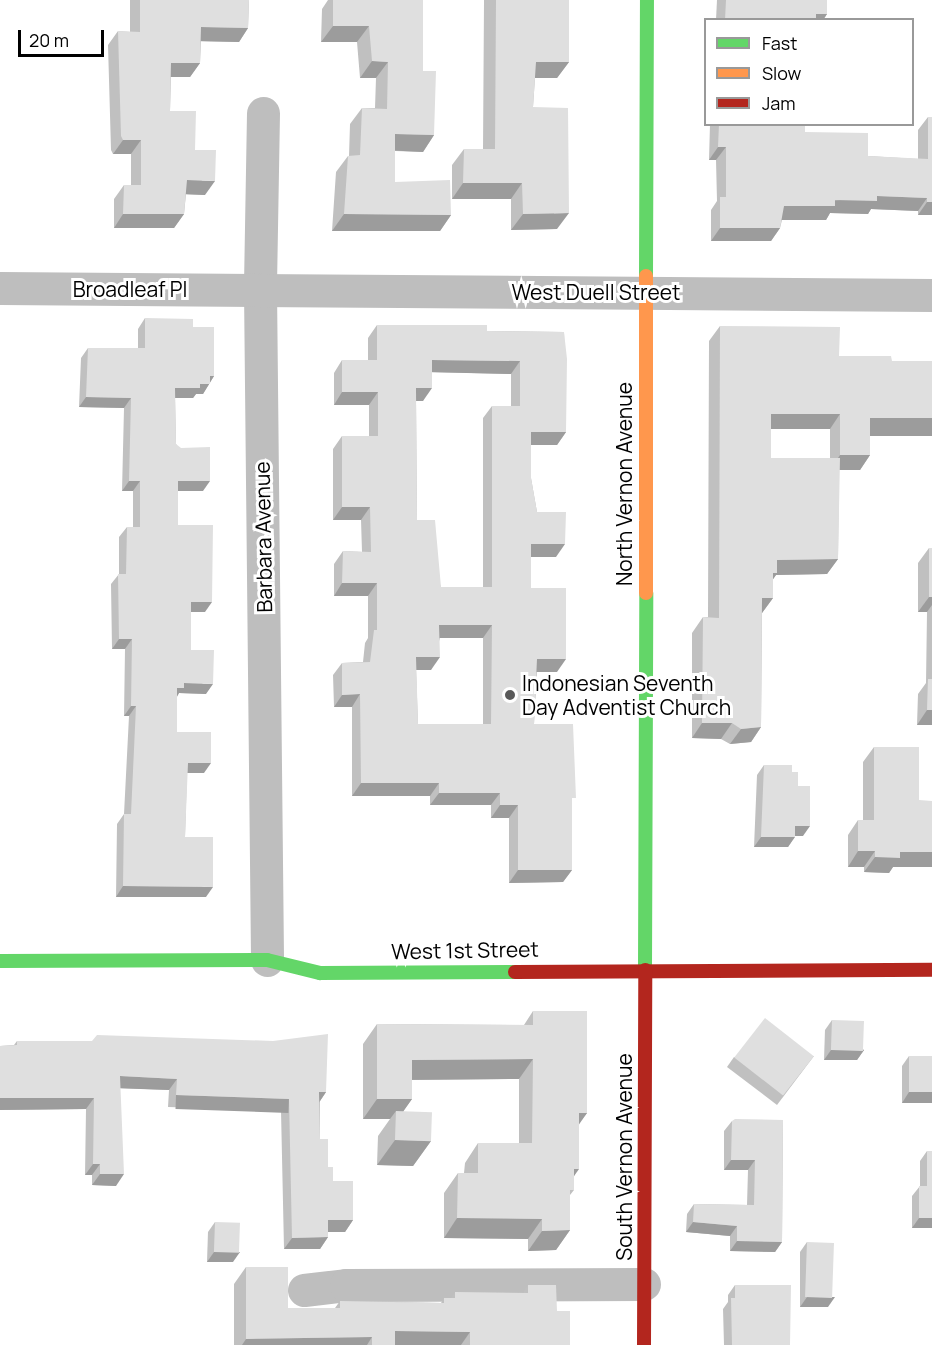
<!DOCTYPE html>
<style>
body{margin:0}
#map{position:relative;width:932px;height:1345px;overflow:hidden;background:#fff;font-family:Manrope,sans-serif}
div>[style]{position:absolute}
.street>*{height:33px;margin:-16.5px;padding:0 16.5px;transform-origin:16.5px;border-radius:16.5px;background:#bebebe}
.fast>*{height:14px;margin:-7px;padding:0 7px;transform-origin:7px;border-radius:7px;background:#63d668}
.slow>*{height:14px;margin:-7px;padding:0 7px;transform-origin:7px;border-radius:7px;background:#ff974d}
.jam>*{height:14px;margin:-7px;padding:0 7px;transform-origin:7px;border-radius:7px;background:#b3261e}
.wall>*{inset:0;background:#c0c0c0}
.shaded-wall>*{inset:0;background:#9c9c9c;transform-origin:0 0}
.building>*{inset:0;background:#dfdfdf;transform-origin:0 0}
.dots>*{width:16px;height:16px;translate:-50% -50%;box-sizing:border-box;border:3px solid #fff;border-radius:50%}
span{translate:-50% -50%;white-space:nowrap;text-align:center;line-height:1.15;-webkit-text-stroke:6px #fff;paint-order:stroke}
.street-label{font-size:21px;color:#000}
.poi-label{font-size:21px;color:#000}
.left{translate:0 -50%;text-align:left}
.legend{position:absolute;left:704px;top:18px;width:210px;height:108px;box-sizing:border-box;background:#fff;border:2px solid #999;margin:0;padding:8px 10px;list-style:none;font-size:18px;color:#000}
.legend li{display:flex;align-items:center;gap:12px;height:30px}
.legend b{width:30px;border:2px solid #999}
.scale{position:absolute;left:18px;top:30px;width:86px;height:27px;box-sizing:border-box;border:3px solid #000;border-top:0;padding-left:8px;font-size:18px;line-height:21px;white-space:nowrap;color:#000;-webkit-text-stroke:4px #fff;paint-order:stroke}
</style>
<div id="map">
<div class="street">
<i style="left:263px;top:113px;width:176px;rotate:91deg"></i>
<i style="left:260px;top:289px;width:671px;rotate:89.4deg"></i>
<i style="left:0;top:288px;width:932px;rotate:0.43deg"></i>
<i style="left:304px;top:1290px;width:42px;rotate:-6.8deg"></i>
<i style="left:346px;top:1285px;width:298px;rotate:-0.2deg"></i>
</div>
<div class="fast">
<i style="left:646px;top:276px;width:276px;rotate:-89.8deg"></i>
<i style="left:0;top:961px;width:267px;rotate:-0.2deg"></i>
<i style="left:267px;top:960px;width:55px;rotate:13.8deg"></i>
<i style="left:320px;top:973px;width:195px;rotate:-0.3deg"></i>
<i style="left:645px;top:970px;width:377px;rotate:-89.8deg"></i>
</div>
<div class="slow">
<i style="left:646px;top:593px;width:317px;rotate:-90deg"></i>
</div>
<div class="jam">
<i style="left:515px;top:972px;width:417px;rotate:-0.3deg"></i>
<i style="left:644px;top:1345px;width:375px;rotate:-89.8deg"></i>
</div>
<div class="wall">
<i style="clip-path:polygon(130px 0,249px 0,248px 28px,239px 42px,201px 41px,200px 63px,190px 77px,171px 77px,170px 111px,195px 150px,205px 195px,186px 194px,184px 214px,174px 228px,114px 228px,114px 199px,124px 185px,131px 185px,131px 154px,113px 154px,111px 150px,108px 45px,118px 31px,130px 32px)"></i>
<i style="clip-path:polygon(328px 0,423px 0,423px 71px,434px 135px,423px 152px,395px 151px,395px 182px,451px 215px,440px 231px,332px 231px,336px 172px,348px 156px,349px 156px,350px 124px,362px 108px,375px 108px,376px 78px,360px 78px,357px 42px,321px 42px,322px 9px)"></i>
<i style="clip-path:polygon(484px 0,569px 0,569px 62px,557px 78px,535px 78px,533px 107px,557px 229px,511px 230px,511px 199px,452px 199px,452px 165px,464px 149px,483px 149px)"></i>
<i style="clip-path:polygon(717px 0,827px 0,827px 14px,823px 20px,716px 20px)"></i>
<i style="clip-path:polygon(928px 117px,932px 215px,918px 215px,918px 211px,871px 209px,868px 214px,830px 213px,826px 220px,782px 220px,780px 228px,771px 241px,711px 241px,711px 210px,717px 201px,716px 160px,709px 160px,710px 124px,805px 124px,805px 132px,868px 156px,918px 159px,918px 130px)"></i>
<i style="clip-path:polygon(145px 318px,193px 327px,214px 376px,203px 394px,196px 394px,193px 398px,175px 398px,176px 444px,203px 491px,178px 491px,178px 525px,205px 612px,191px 612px,191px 650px,206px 694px,179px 693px,177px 697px,177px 732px,204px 773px,187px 773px,185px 837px,206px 897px,116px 897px,117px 824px,124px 814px,129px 716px,124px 716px,125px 649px,112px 649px,111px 584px,119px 574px,119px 537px,127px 527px,133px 527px,133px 491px,122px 491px,124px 408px,79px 407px,81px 358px,88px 348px,138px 348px,138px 329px)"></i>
<i style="clip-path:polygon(evenodd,377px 325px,487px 331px,564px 332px,566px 432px,557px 445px,531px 445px,531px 478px,537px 512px,556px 557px,531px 557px,531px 588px,557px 672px,537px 672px,534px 724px,572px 803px,572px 870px,563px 882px,509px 883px,509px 818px,491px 818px,491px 805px,430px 805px,430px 796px,352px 796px,352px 707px,334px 707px,333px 675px,342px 663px,363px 662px,365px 643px,368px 638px,368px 596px,334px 596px,334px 564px,343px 551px,362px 552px,361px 520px,333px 520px,333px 449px,342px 436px,369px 436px,369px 405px,334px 405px,334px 373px,342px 360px,368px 360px,368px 338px,377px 325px,432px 372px,511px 374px,511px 406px,492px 406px,483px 418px,483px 587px,441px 587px,417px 520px,416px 401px,423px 401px,432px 372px,377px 325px,440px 638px,483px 638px,483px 724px,418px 724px,416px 670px,431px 670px,440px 638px)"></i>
<i style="clip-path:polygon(evenodd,720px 326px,839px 356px,892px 361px,932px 433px,870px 433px,870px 455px,860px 470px,839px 470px,838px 559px,827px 574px,776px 575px,773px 579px,773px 598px,762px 613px,761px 727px,751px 742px,730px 744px,721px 739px,692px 738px,692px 633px,703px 617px,708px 617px,709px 341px,720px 326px,771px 429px,830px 429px,830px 458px,771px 458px,771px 429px)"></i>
<i style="clip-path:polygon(929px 548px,932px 548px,932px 725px,917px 725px,918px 694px,926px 683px,927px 612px,918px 612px,918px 563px)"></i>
<i style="clip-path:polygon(874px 747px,919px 800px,932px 867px,893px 867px,889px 873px,864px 872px,864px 867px,848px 867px,848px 835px,858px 820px,863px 820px,863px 762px)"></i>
<i style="clip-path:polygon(764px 765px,792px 772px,798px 786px,803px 836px,795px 836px,788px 847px,754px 847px,757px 775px)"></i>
<i style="clip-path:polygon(533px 1011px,587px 1113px,579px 1123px,574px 1177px,574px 1190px,570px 1195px,570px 1230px,556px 1250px,528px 1251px,528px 1239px,444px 1238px,444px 1193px,458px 1173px,464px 1173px,465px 1163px,478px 1143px,519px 1143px,519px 1079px,412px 1080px,412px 1099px,403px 1111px,431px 1141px,413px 1166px,377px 1165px,378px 1136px,390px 1119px,363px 1119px,363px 1044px,377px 1024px,524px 1025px)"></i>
<i style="clip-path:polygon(832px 1020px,864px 1050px,857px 1060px,824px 1060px,825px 1030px)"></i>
<i style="clip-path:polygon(17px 1041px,326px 1092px,320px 1101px,320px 1139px,328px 1167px,333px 1181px,353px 1220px,345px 1232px,328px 1232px,328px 1237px,320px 1249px,284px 1249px,281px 1111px,168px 1107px,169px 1090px,120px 1088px,116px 1186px,92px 1185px,92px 1175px,85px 1175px,86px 1109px,0 1110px,0 1046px,14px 1045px)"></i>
<i style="clip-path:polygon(814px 1056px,777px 1105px,727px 1067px,734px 1057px)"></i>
<i style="clip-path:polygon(909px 1056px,932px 1103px,902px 1103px,902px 1066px)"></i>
<i style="clip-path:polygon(783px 1120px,782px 1242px,775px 1252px,730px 1251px,730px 1236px,686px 1232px,687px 1214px,694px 1204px,747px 1205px,748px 1170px,724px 1170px,724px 1131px,732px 1121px)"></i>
<i style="clip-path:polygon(927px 1151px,932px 1228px,912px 1228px,912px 1196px,920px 1186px,920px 1161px)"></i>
<i style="clip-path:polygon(215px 1222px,233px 1262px,207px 1262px,208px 1232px)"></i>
<i style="clip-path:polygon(807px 1242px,828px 1307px,800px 1307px,800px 1252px)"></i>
<i style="clip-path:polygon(246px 1267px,288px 1308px,335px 1308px,340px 1301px,441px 1303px,444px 1298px,451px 1298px,455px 1292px,523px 1293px,528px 1285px,557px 1311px,570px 1345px,234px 1345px,234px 1284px)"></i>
<i style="clip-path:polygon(735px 1285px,790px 1345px,724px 1345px,723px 1309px,728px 1302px,728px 1295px)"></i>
</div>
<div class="shaded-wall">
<i style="clip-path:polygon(816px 14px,827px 14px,823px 20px,812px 20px)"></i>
<i style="clip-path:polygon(333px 26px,369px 26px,357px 42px,321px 42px)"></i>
<i style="clip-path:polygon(201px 27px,248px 28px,239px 42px,191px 41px)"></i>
<i style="clip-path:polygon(372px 61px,388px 62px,376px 78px,360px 78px)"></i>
<i style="clip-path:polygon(536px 62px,569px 62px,557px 78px,525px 78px)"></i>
<i style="clip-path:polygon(171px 63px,200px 63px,190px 77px,161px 77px)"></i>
<i style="clip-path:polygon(395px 134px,434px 135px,423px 152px,383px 150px)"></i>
<i style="clip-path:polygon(123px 140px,141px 140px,131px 154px,113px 154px)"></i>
<i style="clip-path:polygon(718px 147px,726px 147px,716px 160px,709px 160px)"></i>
<i style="clip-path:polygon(187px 180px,215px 181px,205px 195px,178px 194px)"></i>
<i style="clip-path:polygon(463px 183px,522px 183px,511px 199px,452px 199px)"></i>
<i style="clip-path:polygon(877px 196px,927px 198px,918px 211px,871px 209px,868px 214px,830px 213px,826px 220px,775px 220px,784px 206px)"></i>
<i style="clip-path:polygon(927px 202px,932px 202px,932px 215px,918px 215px)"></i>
<i style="clip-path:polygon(569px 213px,557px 229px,511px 230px,523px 214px)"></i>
<i style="clip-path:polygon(123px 214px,184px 214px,174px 228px,114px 228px)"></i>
<i style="clip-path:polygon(344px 214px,451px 215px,440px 231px,332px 231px)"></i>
<i style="clip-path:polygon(720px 228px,780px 228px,771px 241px,711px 241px)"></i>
<i style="clip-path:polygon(432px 360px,520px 361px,511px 374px,423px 372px)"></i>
<i style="clip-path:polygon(210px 376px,214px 376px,203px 394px,196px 394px,193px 398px,168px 398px,175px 388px)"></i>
<i style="clip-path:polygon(416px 388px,432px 388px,423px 401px,407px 401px)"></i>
<i style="clip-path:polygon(342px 392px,378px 392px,369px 405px,334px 405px)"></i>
<i style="clip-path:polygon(86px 397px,131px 398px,124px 408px,79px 407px)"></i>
<i style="clip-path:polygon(771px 414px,840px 414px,830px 429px,761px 429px)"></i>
<i style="left:870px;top:418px;width:62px;height:18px"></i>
<i style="clip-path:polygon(531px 432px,566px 432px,557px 445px,522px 445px)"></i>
<i style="clip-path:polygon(840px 455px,870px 455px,860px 470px,830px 470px)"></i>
<i style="clip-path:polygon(129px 481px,140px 481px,133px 491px,122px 491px)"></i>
<i style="clip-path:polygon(178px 481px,210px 481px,203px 491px,171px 491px)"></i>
<i style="clip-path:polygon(342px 507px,370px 507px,361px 520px,333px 520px)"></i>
<i style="clip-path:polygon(531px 544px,565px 544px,556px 557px,522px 557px)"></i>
<i style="clip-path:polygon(838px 559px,827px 574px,776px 575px,767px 588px,777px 560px)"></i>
<i style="clip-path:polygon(342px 583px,377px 583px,368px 596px,334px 596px)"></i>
<i style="clip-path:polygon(929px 597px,932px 597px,932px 605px,927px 612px,918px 612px)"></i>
<i style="clip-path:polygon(762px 598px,773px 598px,762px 613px,751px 613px)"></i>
<i style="clip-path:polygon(191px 602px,212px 602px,205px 612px,184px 612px)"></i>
<i style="clip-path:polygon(439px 625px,492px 625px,483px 638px,430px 638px)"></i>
<i style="clip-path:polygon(119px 639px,132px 639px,125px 649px,112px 649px)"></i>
<i style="clip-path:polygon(416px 657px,440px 657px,431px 670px,407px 670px)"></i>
<i style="clip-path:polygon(537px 659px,566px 659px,557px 672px,529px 672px)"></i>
<i style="clip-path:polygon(184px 683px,213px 684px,206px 694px,179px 693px,176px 698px,177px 688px)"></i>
<i style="clip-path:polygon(360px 694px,352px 707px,334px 707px,342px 695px)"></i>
<i style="clip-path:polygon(131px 706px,136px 706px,129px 716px,124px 716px)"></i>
<i style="clip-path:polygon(927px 710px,932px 710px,932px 725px,917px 725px)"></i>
<i style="clip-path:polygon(702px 723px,732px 723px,721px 739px,692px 738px)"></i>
<i style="clip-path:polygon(761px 727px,751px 742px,730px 744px,741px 729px)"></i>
<i style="clip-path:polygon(188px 763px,211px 763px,204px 773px,181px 773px)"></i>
<i style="clip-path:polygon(361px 783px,439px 783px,430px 796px,352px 796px)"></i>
<i style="clip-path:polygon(439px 793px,500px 793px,491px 805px,430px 805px)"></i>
<i style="clip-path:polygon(500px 805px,518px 805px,509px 818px,491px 818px)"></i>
<i style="clip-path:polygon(795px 826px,810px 826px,803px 836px,788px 836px)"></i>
<i style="clip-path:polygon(761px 837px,795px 837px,788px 847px,754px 847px)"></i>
<i style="clip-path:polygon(858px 851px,875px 851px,864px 867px,848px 867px)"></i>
<i style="clip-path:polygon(900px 852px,932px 852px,932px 867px,893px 867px,889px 873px,864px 872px,875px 857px)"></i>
<i style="clip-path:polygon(518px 870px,572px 870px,563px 882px,509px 883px)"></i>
<i style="clip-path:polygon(123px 886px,213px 887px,206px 897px,116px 897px)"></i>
<i style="clip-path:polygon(831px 1050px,864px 1050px,857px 1060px,824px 1060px)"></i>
<i style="clip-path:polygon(533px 1059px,519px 1079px,398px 1080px,412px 1060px)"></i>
<i style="clip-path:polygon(120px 1076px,177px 1079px,169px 1090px,112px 1088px)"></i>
<i style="clip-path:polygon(319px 1092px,326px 1092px,318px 1104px)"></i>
<i style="clip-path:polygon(909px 1092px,932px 1092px,932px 1103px,902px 1103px)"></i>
<i style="left:176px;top:1095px;width:113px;height:14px;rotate:2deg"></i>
<i style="clip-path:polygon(0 1098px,94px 1098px,86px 1109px,0 1110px)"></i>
<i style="clip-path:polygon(377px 1099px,412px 1099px,398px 1119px,396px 1111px,390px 1119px,363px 1119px)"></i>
<i style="clip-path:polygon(579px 1113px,587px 1113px,573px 1133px)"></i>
<i style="clip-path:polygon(395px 1140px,431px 1141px,413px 1166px,377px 1165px)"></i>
<i style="clip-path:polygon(731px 1160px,755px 1160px,748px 1170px,724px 1170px)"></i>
<i style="clip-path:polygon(93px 1164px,100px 1164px,92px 1175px,85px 1175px)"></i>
<i style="clip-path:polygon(574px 1169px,579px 1169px,565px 1189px)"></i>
<i style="clip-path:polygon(100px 1174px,124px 1174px,116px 1186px,92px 1185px)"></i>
<i style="clip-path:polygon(457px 1218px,542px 1219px,528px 1239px,444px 1238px)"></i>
<i style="clip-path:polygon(919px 1218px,932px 1218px,932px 1228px,912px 1228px)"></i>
<i style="clip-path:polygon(328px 1220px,353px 1220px,345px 1232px,320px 1232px)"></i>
<i style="clip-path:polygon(693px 1222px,737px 1226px,730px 1236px,686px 1232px)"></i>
<i style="clip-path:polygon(570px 1230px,556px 1250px,528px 1251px,542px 1231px)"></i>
<i style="clip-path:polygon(328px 1237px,320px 1249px,284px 1249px,292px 1238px)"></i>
<i style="clip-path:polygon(737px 1241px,782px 1242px,775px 1252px,730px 1251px)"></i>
<i style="clip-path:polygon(214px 1252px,240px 1252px,233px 1262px,207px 1262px)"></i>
<i style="clip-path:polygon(807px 1297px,835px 1297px,828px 1307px,800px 1307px)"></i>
<i style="clip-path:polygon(395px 1331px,470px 1332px,461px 1345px,385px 1345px)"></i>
<i style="clip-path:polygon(372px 1337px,367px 1345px,242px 1345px,246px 1339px)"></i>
</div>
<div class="building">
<i style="clip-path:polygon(140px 0,249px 0,248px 28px,201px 27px,200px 63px,171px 63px,170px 111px,196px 111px,195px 150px,216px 150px,215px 181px,187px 180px,184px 214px,123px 214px,124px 185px,141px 185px,141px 140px,123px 140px,121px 136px,118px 31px,140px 32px)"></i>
<i style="clip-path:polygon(333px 0,423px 0,423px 71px,436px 71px,434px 135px,395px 134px,395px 182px,450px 180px,451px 215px,344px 214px,348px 156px,360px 155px,362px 108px,387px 109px,388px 62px,372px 61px,369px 26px,333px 26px)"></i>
<i style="clip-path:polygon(496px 0,569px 0,569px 62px,536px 62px,533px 107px,568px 108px,569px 213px,523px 214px,522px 183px,463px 183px,464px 149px,495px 149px)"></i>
<i style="clip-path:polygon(726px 0,827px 0,827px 14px,816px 14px,816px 20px,725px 20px)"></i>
<i style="clip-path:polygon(928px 117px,932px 117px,932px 202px,927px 202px,927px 198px,877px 196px,877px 201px,835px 200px,835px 206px,784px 206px,780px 228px,720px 228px,720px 197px,726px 197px,726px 147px,718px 147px,719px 124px,805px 124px,805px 132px,868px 133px,868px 156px,928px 159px)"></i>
<i style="clip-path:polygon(145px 318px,193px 319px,193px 327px,214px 327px,214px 376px,210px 376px,210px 384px,200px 384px,200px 388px,175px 388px,176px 444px,181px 448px,210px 447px,210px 481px,178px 481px,178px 525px,213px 525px,212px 602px,191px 602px,191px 650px,214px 650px,213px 684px,184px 683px,184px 688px,177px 688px,177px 732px,211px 732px,211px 763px,188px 763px,185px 837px,213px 837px,213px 887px,123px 886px,124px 814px,131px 814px,136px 706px,131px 706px,132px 639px,119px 639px,118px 574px,126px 574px,127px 527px,140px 527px,140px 481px,129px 481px,131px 398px,86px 397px,88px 348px,145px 348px)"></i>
<i style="clip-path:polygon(evenodd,377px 325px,487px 325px,487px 331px,564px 332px,567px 359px,566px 432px,531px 432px,531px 478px,537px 512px,566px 512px,565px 544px,531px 544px,531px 588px,566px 588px,566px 659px,537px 659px,534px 724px,573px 724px,576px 798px,572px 798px,572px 870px,518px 870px,518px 805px,500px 805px,500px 793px,439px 793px,439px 783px,361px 783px,360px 694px,342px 695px,342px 663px,370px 662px,374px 630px,377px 630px,377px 583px,342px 583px,343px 551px,371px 552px,370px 507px,342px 507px,342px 436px,378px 436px,378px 392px,342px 392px,342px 360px,377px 360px,377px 325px,432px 360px,520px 361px,520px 406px,492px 406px,492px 587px,441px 587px,435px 520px,417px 520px,416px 388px,432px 388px,432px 360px,377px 325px,439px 625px,492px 625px,491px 724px,418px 724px,416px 657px,440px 657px,439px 625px)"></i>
<i style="clip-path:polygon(720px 326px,840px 327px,839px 356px,891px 356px,892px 361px,932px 361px,932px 418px,870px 418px,870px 455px,840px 455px,840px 414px,771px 414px,771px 458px,840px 458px,838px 559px,777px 560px,777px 573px,773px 573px,773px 598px,762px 598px,761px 727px,741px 729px,732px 723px,702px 723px,703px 617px,719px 618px)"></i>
<i style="left:929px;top:548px;width:3px;height:49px"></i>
<i style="clip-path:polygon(928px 679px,932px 679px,932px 710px,927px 710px)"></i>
<i style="clip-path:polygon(874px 747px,919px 747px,919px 800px,932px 801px,932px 852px,900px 852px,900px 858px,875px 857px,875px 851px,858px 851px,858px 820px,874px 820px)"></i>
<i style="clip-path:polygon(764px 765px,792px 765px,792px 772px,798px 772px,798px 786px,810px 786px,810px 826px,795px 826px,795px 837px,761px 837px)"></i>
<i style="clip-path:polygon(533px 1011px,587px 1011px,587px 1113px,579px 1113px,579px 1169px,574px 1169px,574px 1190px,570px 1190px,570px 1230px,542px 1231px,542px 1219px,457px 1218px,458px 1173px,478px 1173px,478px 1143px,532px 1143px,533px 1059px,412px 1060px,412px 1099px,377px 1099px,377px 1024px,533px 1025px)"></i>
<i style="left:765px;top:1018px;width:62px;height:50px;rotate:38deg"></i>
<i style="left:832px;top:1020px;width:32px;height:30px;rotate:2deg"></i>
<i style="clip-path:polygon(328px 1034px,326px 1092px,319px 1092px,320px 1139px,328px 1139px,328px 1167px,333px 1167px,333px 1181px,353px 1181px,353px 1220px,328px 1220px,328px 1237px,292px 1238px,289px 1099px,176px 1095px,177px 1079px,120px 1076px,124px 1174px,100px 1174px,100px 1164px,93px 1164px,94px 1098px,0 1098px,0 1046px,17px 1045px,17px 1041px,92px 1041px,97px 1035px,273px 1041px)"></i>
<i style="left:909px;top:1056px;width:23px;height:36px"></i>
<i style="left:396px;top:1111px;width:36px;height:29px;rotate:2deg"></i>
<i style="clip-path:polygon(735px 1119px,783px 1120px,782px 1242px,737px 1241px,737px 1226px,693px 1222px,694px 1204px,754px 1205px,755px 1160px,731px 1160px,732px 1121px)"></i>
<i style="clip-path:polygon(927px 1151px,932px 1151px,932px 1218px,919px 1218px,919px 1186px,927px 1186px)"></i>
<i style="left:215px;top:1222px;width:25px;height:30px;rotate:2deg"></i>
<i style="left:807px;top:1242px;width:27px;height:55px;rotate:2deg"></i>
<i style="clip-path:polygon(246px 1267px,288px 1267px,288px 1308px,340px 1308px,340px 1301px,444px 1303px,444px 1298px,455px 1298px,455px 1292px,528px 1293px,528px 1285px,556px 1285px,557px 1311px,570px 1311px,570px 1345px,470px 1345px,470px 1332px,395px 1331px,395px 1345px,372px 1345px,372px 1337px,246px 1339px)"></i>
<i style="clip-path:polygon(735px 1285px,791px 1285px,790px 1345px,732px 1345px,731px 1298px,735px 1298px)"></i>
</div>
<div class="dots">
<i style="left:510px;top:695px;background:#595959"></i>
</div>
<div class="street-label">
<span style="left:130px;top:289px">Broadleaf Pl</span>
<span style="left:596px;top:292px">West Duell Street</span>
<span style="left:624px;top:484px;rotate:-90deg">North Vernon Avenue</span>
<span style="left:263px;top:537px;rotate:-91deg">Barbara Avenue</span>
<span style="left:465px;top:950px;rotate:-1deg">West 1st Street</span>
<span style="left:624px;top:1157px;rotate:-90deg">South Vernon Avenue</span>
</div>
<div class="poi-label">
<span class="left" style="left:522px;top:695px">Indonesian Seventh<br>Day Adventist Church</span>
</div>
<ul class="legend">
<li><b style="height:8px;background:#63d668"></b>Fast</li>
<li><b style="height:8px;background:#ff974d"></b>Slow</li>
<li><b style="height:8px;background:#b3261e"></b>Jam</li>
</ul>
<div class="scale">20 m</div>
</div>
